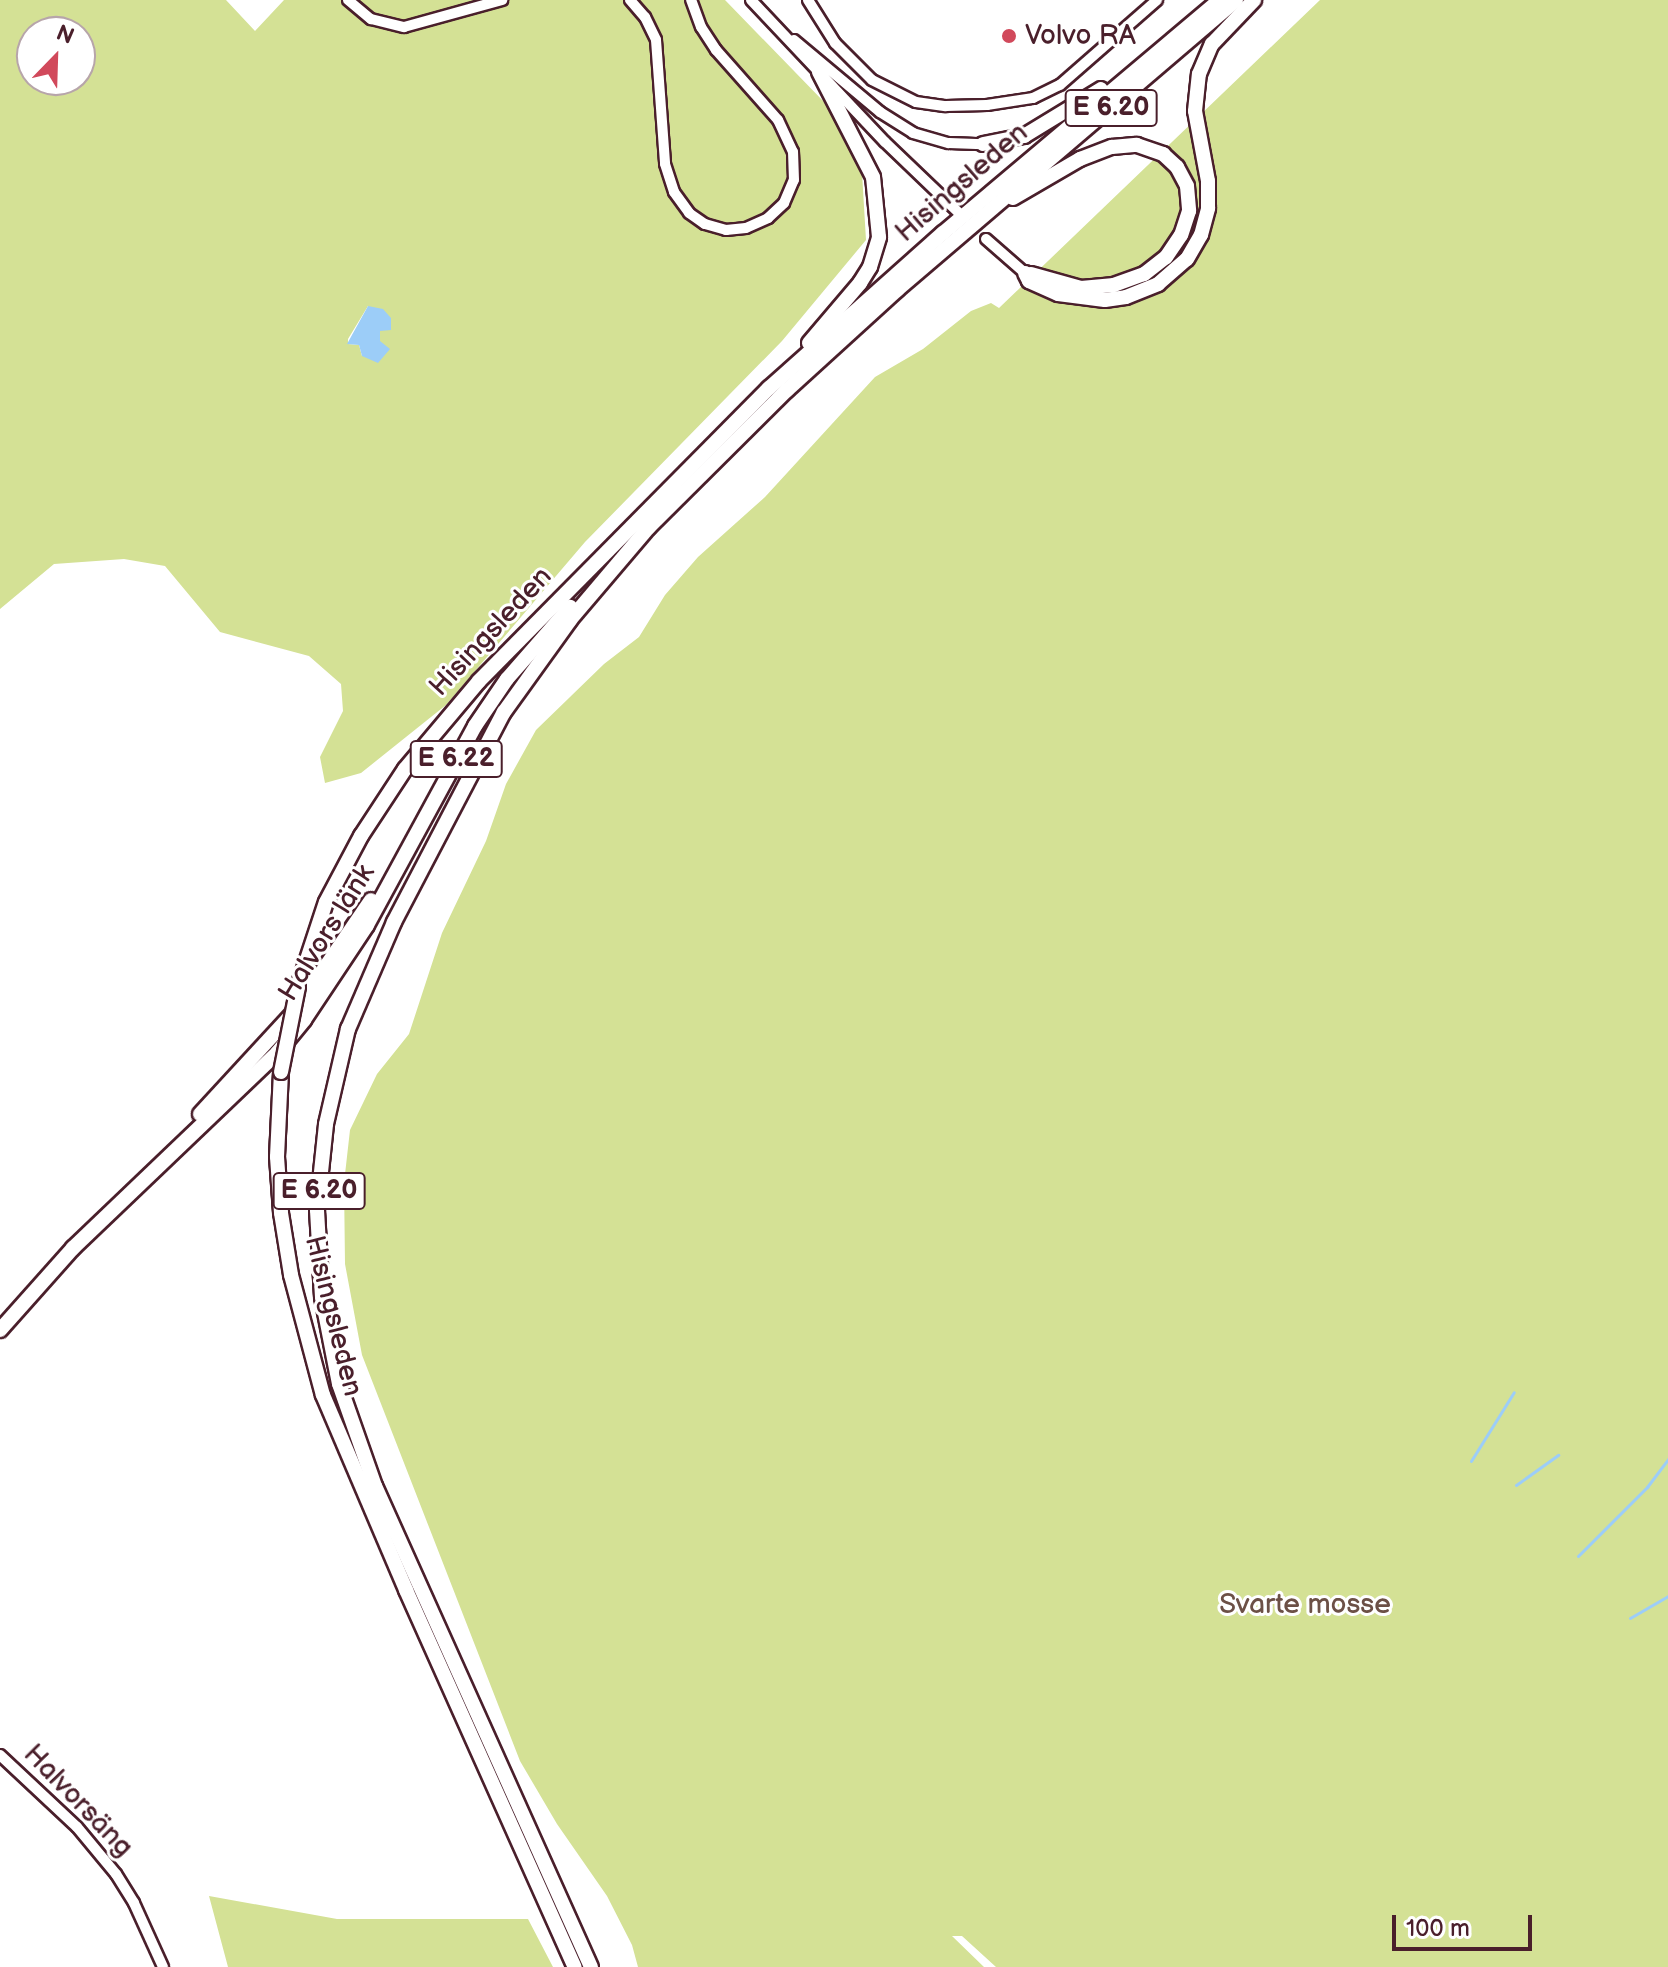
<!DOCTYPE html>
<meta charset="utf-8">
<style>
body{margin:0}
#map{position:relative;width:1668px;height:1967px;overflow:hidden;background:#fff;font-family:"Balsamiq Sans",sans-serif}
div>[style]{position:absolute}
.green>*{inset:0;background:#d4e195}
.water>*{inset:0;background:#9ccdf8}
.stream>*{height:3px;margin:-1.5px;padding:0 1.5px;transform-origin:1.5px;border-radius:1.5px;background:#9ccdf8}
.roads{filter:drop-shadow(2px 0 #4a1f2b) drop-shadow(-2px 0 #4a1f2b) drop-shadow(0 2px #4a1f2b) drop-shadow(0 -2px #4a1f2b)}
.minor>*{height:10px;margin:-5px;padding:0 5px;transform-origin:5px;border-radius:5px;background:#fff}
.highway>*{height:14px;margin:-7px;padding:0 7px;transform-origin:7px;border-radius:7px;background:#fff}
.bridges{filter:drop-shadow(2px 0 #4a1f2b) drop-shadow(-2px 0 #4a1f2b) drop-shadow(0 2px #4a1f2b) drop-shadow(0 -2px #4a1f2b)}
.highway-bridge>*{height:14px;margin:-7px;padding:0 7px;transform-origin:7px;border-radius:7px;background:#fff}
.dots>*{width:22px;height:22px;translate:-50% -50%;box-sizing:border-box;border:4px solid #fff;border-radius:50%}
span{translate:-50% -50%;white-space:nowrap;text-align:center;line-height:1.15;-webkit-text-stroke:6px #fff;paint-order:stroke}
.shield-label span{padding:2px 6px;background:#fff;border:2px solid;border-radius:6px;-webkit-text-stroke-width:0}
.shield-label{font-size:26px;color:#4a1f2b;font-weight:700}
.poi-label{font-size:28px;color:#4a1f2b}
.left{translate:0 -50%;text-align:left}
.street-label{font-size:28px;color:#4a1f2b}
.park-label{font-size:28px;color:#6c5046}
.north{position:absolute;left:16px;top:16px;width:80px;height:80px;box-sizing:border-box;background:#fff;border:2px solid #b7a5aa;border-radius:50%;rotate:23deg;font-size:22px;font-weight:700;line-height:32px;text-align:center;color:#4a1f2b}
.north::after{content:'';display:block;margin:auto;width:28px;height:36px;background:#d1495b;clip-path:polygon(50% 0,100% 100%,50% 72%,0 100%)}
.scale{position:absolute;left:1392px;top:1915px;width:140px;height:36px;box-sizing:border-box;border:4px solid #4a1f2b;border-top:0;padding-left:10px;font-size:24px;line-height:28px;white-space:nowrap;color:#4a1f2b;-webkit-text-stroke:6px #fff;paint-order:stroke}
</style>
<div id="map">
<div class="green">
<i style="clip-path:polygon(evenodd,0 0,226px 0,255px 31px,284px 0,725px 0,860px 139px,866px 240px,782px 341px,585px 542px,446px 705px,361px 773px,325px 783px,320px 757px,343px 711px,341px 684px,309px 656px,220px 632px,165px 566px,124px 559px,54px 564px,0 609px,0 0,32px 32px,80px 32px,80px 80px,32px 80px,32px 32px,0 0,368px 306px,380px 331px,380px 341px,362px 356px,359px 345px,348px 344px,348px 339px,368px 306px)"></i>
<i style="clip-path:polygon(1320px 0,1668px 0,1668px 1967px,996px 1967px,962px 1936px,952px 1936px,984px 1967px,638px 1967px,632px 1945px,607px 1896px,557px 1824px,520px 1761px,362px 1355px,345px 1264px,344px 1183px,350px 1130px,377px 1074px,409px 1034px,442px 933px,486px 841px,506px 784px,536px 730px,604px 664px,639px 637px,665px 595px,698px 557px,765px 497px,875px 377px,923px 349px,971px 311px,991px 303px,999px 308px)"></i>
<i style="clip-path:polygon(209px 1896px,337px 1919px,528px 1919px,553px 1967px,228px 1967px)"></i>
</div>
<div class="water">
<i style="clip-path:polygon(368px 306px,383px 309px,391px 318px,391px 330px,380px 331px,380px 341px,390px 349px,378px 363px,362px 356px,359px 345px,347px 344px)"></i>
</div>
<div class="stream">
<i style="left:1471px;top:1461px;width:81px;rotate:-58.1deg"></i>
<i style="left:1516px;top:1485px;width:52px;rotate:-35.5deg"></i>
<i style="left:1578px;top:1556px;width:98px;rotate:-45deg"></i>
<i style="left:1647px;top:1487px;width:35px;rotate:-53deg"></i>
<i style="left:1630px;top:1618px;width:44px;rotate:-30.1deg"></i>
</div>
<div class="roads">
<div class="minor">
<i style="left:348px;top:0;width:30px;rotate:40deg"></i>
<i style="left:371px;top:19px;width:34px;rotate:14deg"></i>
<i style="left:404px;top:27px;width:102px;rotate:-15.4deg"></i>
<i style="left:630px;top:0;width:23px;rotate:49deg"></i>
<i style="left:645px;top:17px;width:25px;rotate:64deg"></i>
<i style="left:656px;top:40px;width:124px;rotate:85.8deg"></i>
<i style="left:665px;top:164px;width:29px;rotate:72deg"></i>
<i style="left:674px;top:192px;width:26px;rotate:54deg"></i>
<i style="left:689px;top:213px;width:19px;rotate:35deg"></i>
<i style="left:705px;top:224px;width:22px;rotate:16deg"></i>
<i style="left:726px;top:230px;width:20px;rotate:-6deg"></i>
<i style="left:746px;top:228px;width:24px;rotate:-24deg"></i>
<i style="left:768px;top:218px;width:22px;rotate:-43deg"></i>
<i style="left:784px;top:203px;width:25px;rotate:-67deg"></i>
<i style="left:794px;top:180px;width:28px;rotate:-92deg"></i>
<i style="left:793px;top:152px;width:35px;rotate:-115deg"></i>
<i style="left:778px;top:120px;width:94px;rotate:-131.5deg"></i>
<i style="left:716px;top:50px;width:27px;rotate:-123deg"></i>
<i style="left:701px;top:27px;width:29px;rotate:-110deg"></i>
<i style="left:751px;top:0;width:195px;rotate:46.7deg"></i>
<i style="left:885px;top:142px;width:101px;rotate:43.8deg"></i>
<i style="left:808px;top:0;width:51px;rotate:57.9deg"></i>
<i style="left:835px;top:43px;width:52px;rotate:45deg"></i>
<i style="left:872px;top:80px;width:49px;rotate:26.6deg"></i>
<i style="left:916px;top:102px;width:30px;rotate:8deg"></i>
<i style="left:946px;top:106px;width:41px;rotate:-1.4deg"></i>
<i style="left:987px;top:105px;width:47px;rotate:-8.7deg"></i>
<i style="left:1033px;top:98px;width:30px;rotate:-26deg"></i>
<i style="left:1060px;top:85px;width:129px;rotate:-41.2deg"></i>
<i style="left:794px;top:40px;width:112px;rotate:39.9deg"></i>
<i style="left:880px;top:112px;width:39px;rotate:32deg"></i>
<i style="left:913px;top:133px;width:37px;rotate:16deg"></i>
<i style="left:949px;top:143px;width:34px;rotate:2deg"></i>
<i style="left:986px;top:239px;width:52px;rotate:41.1deg"></i>
<i style="left:0;top:1755px;width:105px;rotate:43.1deg"></i>
<i style="left:77px;top:1827px;width:61px;rotate:50.3deg"></i>
<i style="left:116px;top:1874px;width:34px;rotate:58deg"></i>
<i style="left:134px;top:1903px;width:70px;rotate:65.6deg"></i>
</div>
<div class="highway">
<i style="left:983px;top:144px;width:42px;rotate:-11deg"></i>
<i style="left:1024px;top:136px;width:90px;rotate:-31.4deg"></i>
<i style="left:1013px;top:198px;width:78px;rotate:-30.2deg"></i>
<i style="left:1080px;top:159px;width:34px;rotate:-21deg"></i>
<i style="left:1112px;top:147px;width:25px;rotate:-5deg"></i>
<i style="left:1137px;top:145px;width:28px;rotate:19deg"></i>
<i style="left:1163px;top:154px;width:19px;rotate:43deg"></i>
<i style="left:1177px;top:167px;width:21px;rotate:62deg"></i>
<i style="left:1187px;top:186px;width:25px;rotate:85deg"></i>
<i style="left:1189px;top:211px;width:25px;rotate:108deg"></i>
<i style="left:1181px;top:235px;width:27px;rotate:124deg"></i>
<i style="left:1166px;top:257px;width:28px;rotate:142deg"></i>
<i style="left:1144px;top:274px;width:32px;rotate:160deg"></i>
<i style="left:1114px;top:285px;width:33px;rotate:175deg"></i>
<i style="left:1081px;top:288px;width:52px;rotate:-164.4deg"></i>
<i style="left:1025px;top:273px;width:9px;rotate:63deg"></i>
<i style="left:1029px;top:281px;width:32px;rotate:24deg"></i>
<i style="left:1058px;top:294px;width:47px;rotate:7.3deg"></i>
<i style="left:1105px;top:300px;width:21px;rotate:-8deg"></i>
<i style="left:1126px;top:297px;width:35px;rotate:-22deg"></i>
<i style="left:1158px;top:284px;width:38px;rotate:-41deg"></i>
<i style="left:1187px;top:259px;width:28px;rotate:-60deg"></i>
<i style="left:1201px;top:235px;width:28px;rotate:-75deg"></i>
<i style="left:1208px;top:208px;width:27px;rotate:-90deg"></i>
<i style="left:1208px;top:181px;width:71px;rotate:-100.5deg"></i>
<i style="left:1195px;top:111px;width:37px;rotate:-84deg"></i>
<i style="left:1199px;top:74px;width:33px;rotate:-67deg"></i>
<i style="left:1212px;top:44px;width:61px;rotate:-46.3deg"></i>
<i style="left:809px;top:343px;width:79px;rotate:-49.6deg"></i>
<i style="left:860px;top:283px;width:19px;rotate:-58deg"></i>
<i style="left:870px;top:267px;width:31px;rotate:-73deg"></i>
<i style="left:879px;top:237px;width:60px;rotate:-95.7deg"></i>
<i style="left:873px;top:177px;width:118px;rotate:-117.2deg"></i>
<i style="left:298px;top:987px;width:89px;rotate:-71.8deg"></i>
<i style="left:326px;top:902px;width:75px;rotate:-62.1deg"></i>
<i style="left:361px;top:836px;width:80px;rotate:-56.7deg"></i>
<i style="left:405px;top:769px;width:115px;rotate:-49.9deg"></i>
<i style="left:479px;top:681px;width:412px;rotate:-45.3deg"></i>
<i style="left:769px;top:388px;width:233px;rotate:-41.7deg"></i>
<i style="left:943px;top:233px;width:362px;rotate:-40.1deg"></i>
<i style="left:281px;top:1072px;width:85px;rotate:92.7deg"></i>
<i style="left:277px;top:1157px;width:56px;rotate:85.9deg"></i>
<i style="left:281px;top:1213px;width:63px;rotate:80.8deg"></i>
<i style="left:291px;top:1275px;width:124px;rotate:75.1deg"></i>
<i style="left:323px;top:1395px;width:212px;rotate:66.9deg"></i>
<i style="left:406px;top:1590px;width:413px;rotate:65.9deg"></i>
<i style="left:200px;top:1114px;width:142px;rotate:-47.3deg"></i>
<i style="left:296px;top:1010px;width:133px;rotate:-55.7deg"></i>
<i style="left:0;top:1330px;width:110px;rotate:-48.3deg"></i>
<i style="left:73px;top:1248px;width:282px;rotate:-43.7deg"></i>
<i style="left:277px;top:1053px;width:43px;rotate:-50.7deg"></i>
<i style="left:304px;top:1020px;width:114px;rotate:-56.4deg"></i>
<i style="left:367px;top:925px;width:226px;rotate:-61.5deg"></i>
<i style="left:475px;top:726px;width:57px;rotate:-55.8deg"></i>
<i style="left:507px;top:679px;width:96px;rotate:-48.8deg"></i>
<i style="left:591px;top:1967px;width:527px;rotate:-114.18deg"></i>
<i style="left:375px;top:1486px;width:108px;rotate:-109.4deg"></i>
<i style="left:339px;top:1384px;width:89px;rotate:-101.1deg"></i>
<i style="left:322px;top:1297px;width:87px;rotate:-93.3deg"></i>
<i style="left:317px;top:1210px;width:86px;rotate:-84deg"></i>
<i style="left:326px;top:1124px;width:98px;rotate:-77deg"></i>
<i style="left:348px;top:1029px;width:116px;rotate:-66.7deg"></i>
<i style="left:394px;top:922px;width:237px;rotate:-62.4deg"></i>
<i style="left:504px;top:712px;width:113px;rotate:-54.3deg"></i>
<i style="left:570px;top:620px;width:122px;rotate:-49.7deg"></i>
<i style="left:649px;top:527px;width:194px;rotate:-44.8deg"></i>
<i style="left:787px;top:390px;width:149px;rotate:-42.3deg"></i>
<i style="left:897px;top:290px;width:446px;rotate:-40.5deg"></i>
</div>
</div>
<div class="bridges">
<div class="highway-bridge">
<i style="left:281px;top:1072px;width:87px;rotate:-78.7deg"></i>
</div>
</div>
<div class="dots">
<i style="left:1009px;top:36px;background:#d1495b"></i>
</div>
<div class="shield-label">
<span style="left:1111px;top:108px">E 6.20</span>
<span style="left:456px;top:759px">E 6.22</span>
<span style="left:319px;top:1191px">E 6.20</span>
</div>
<div class="poi-label">
<span class="left" style="left:1025px;top:36px">Volvo RA</span>
</div>
<div class="street-label">
<span style="left:962px;top:183px;rotate:-41deg">Hisingsleden</span>
<span style="left:491px;top:632px;rotate:-47deg">Hisingsleden</span>
<span style="left:327px;top:933px;rotate:-58deg">Halvors länk</span>
<span style="left:333px;top:1316px;rotate:76deg">Hisingsleden</span>
<span style="left:78px;top:1801px;rotate:46deg">Halvorsäng</span>
</div>
<div class="park-label">
<span style="left:1305px;top:1605px">Svarte mosse</span>
</div>
<div class="north">N</div>
<div class="scale">100 m</div>
</div>
